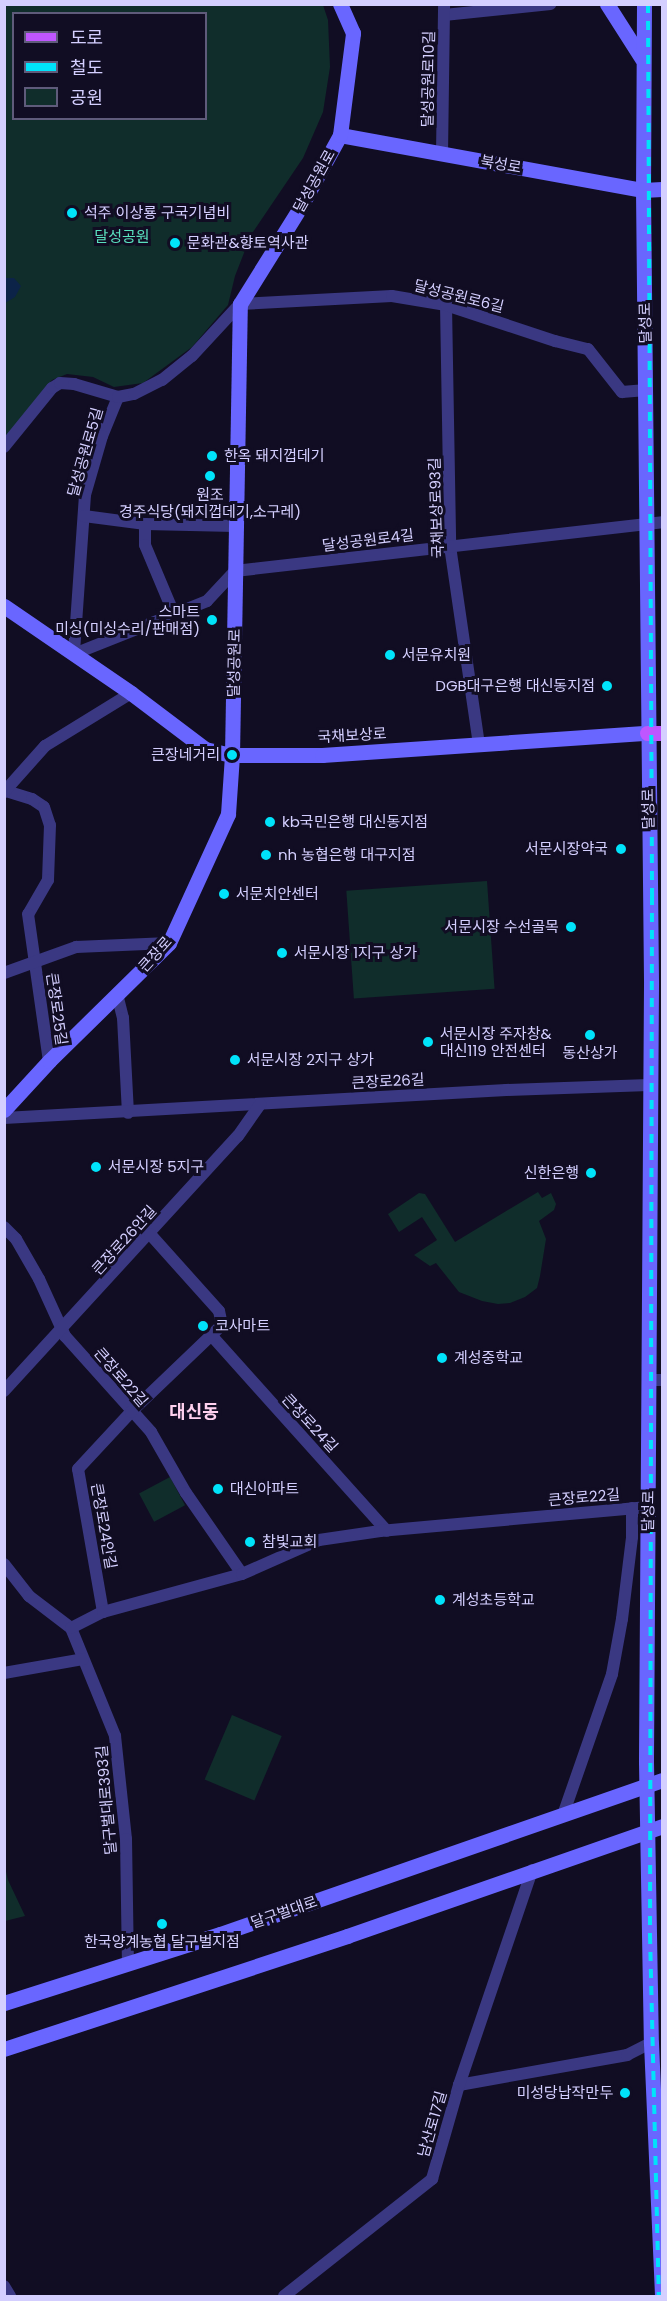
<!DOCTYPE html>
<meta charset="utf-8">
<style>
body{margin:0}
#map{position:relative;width:667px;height:2301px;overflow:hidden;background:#110d23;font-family:Poppins,"Noto Sans KR",sans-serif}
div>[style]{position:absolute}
.green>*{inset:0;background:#102d2b;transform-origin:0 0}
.water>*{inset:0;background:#0c2348}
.street>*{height:12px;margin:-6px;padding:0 6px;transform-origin:6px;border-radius:6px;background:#3a3882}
.secondary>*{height:15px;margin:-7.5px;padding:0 7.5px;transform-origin:7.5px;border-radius:7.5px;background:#6966ff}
.primary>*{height:15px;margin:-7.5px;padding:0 7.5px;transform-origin:7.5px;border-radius:7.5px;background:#bf56ff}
.rail>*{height:4px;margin-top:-2px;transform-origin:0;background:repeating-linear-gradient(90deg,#00e3fa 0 9px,transparent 0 17px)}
.dots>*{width:16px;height:16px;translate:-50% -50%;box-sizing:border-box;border:3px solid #110d23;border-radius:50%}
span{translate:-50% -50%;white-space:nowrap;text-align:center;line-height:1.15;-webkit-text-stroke:6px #110d23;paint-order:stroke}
.street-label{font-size:15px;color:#d4cfff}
.poi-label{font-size:15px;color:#d4cfff}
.left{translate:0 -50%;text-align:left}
.right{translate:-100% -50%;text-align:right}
.park-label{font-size:15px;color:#5ae0be}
.quarter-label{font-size:18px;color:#ffd1ef;font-weight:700}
.frame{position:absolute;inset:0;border:6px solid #d4cfff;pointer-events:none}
.legend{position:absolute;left:12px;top:12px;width:195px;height:108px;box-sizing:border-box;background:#110d23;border:2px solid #5f5b7b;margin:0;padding:8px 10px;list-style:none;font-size:18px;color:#d4cfff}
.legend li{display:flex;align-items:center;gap:12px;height:30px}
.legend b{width:30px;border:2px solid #5f5b7b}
</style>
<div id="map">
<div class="green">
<i style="clip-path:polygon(evenodd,4px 5px,323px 5px,328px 20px,330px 67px,323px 112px,303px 158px,251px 235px,235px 276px,228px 305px,192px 347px,143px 383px,114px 387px,93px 377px,67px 374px,52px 380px,4px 440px,4px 5px,14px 14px,206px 14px,206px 118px,14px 118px,14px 14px)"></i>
<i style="left:487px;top:881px;width:108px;height:141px;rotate:86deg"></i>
<i style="clip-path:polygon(538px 1192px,542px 1198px,551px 1193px,556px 1204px,554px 1210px,539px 1221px,546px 1239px,540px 1276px,537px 1288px,525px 1297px,510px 1303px,498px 1304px,482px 1301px,459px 1292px,436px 1263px,430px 1266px,414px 1255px,437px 1240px,422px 1217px,399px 1232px,388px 1214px,419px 1193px,425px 1194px,455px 1242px)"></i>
<i style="left:170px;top:1477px;width:32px;height:35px;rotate:62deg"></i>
<i style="left:232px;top:1715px;width:54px;height:70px;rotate:23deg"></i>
<i style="clip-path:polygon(5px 1867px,8px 1880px,25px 1916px,5px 1921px)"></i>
</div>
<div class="water">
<i style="clip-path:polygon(5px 278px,14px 278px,21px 286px,15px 297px,5px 303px)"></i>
</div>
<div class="street">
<i style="left:444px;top:15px;width:107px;rotate:-5.9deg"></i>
<i style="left:442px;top:154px;width:150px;rotate:-89.2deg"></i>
<i style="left:446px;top:305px;width:241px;rotate:89deg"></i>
<i style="left:450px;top:546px;width:201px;rotate:81.7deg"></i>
<i style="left:118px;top:397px;width:42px;rotate:112.3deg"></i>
<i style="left:102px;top:436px;width:61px;rotate:106.1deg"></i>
<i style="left:85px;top:495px;width:159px;rotate:94deg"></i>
<i style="left:74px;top:654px;width:143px;rotate:-21.7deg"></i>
<i style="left:207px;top:601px;width:41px;rotate:-47deg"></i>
<i style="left:235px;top:571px;width:430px;rotate:-6.5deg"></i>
<i style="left:4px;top:447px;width:76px;rotate:-50.9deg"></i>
<i style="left:52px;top:388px;width:9px;rotate:-32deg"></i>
<i style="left:60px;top:383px;width:14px;rotate:4deg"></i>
<i style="left:74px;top:384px;width:46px;rotate:16.5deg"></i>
<i style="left:118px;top:397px;width:16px;rotate:-11deg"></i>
<i style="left:134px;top:394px;width:31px;rotate:-27deg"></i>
<i style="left:162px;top:380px;width:38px;rotate:-39deg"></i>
<i style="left:192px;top:356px;width:71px;rotate:-47.3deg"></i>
<i style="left:240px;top:304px;width:152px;rotate:-3deg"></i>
<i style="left:392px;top:296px;width:55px;rotate:9.5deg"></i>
<i style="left:446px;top:305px;width:115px;rotate:18.3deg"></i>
<i style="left:555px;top:341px;width:34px;rotate:14deg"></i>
<i style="left:588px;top:349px;width:55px;rotate:51.7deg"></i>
<i style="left:622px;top:392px;width:24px;rotate:-5deg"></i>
<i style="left:84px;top:516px;width:62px;rotate:7.5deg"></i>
<i style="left:145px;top:524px;width:90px;rotate:1.3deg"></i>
<i style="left:145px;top:524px;width:21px;rotate:90deg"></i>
<i style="left:145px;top:545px;width:75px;rotate:67.2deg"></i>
<i style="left:6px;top:791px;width:27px;rotate:17deg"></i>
<i style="left:32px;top:799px;width:14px;rotate:34deg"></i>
<i style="left:44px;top:807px;width:19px;rotate:72deg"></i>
<i style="left:50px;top:825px;width:55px;rotate:92.1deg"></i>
<i style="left:48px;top:880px;width:39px;rotate:120deg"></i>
<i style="left:28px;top:914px;width:148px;rotate:81.9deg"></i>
<i style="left:4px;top:792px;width:62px;rotate:-48.3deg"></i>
<i style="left:45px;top:746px;width:101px;rotate:-31.6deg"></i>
<i style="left:4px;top:973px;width:77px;rotate:-19.9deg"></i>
<i style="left:76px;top:947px;width:93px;rotate:-2.5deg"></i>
<i style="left:117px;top:994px;width:25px;rotate:76deg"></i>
<i style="left:123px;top:1018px;width:95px;rotate:87deg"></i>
<i style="left:4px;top:1118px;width:503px;rotate:-3.19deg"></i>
<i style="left:506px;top:1090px;width:143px;rotate:-2deg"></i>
<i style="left:4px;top:1227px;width:17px;rotate:45deg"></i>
<i style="left:16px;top:1239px;width:46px;rotate:60.1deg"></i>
<i style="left:39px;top:1279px;width:63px;rotate:65.5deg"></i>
<i style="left:65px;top:1336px;width:129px;rotate:48.1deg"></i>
<i style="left:151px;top:1432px;width:70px;rotate:60.2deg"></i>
<i style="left:186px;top:1493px;width:98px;rotate:55.3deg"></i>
<i style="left:211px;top:1335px;width:263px;rotate:48.1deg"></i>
<i style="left:651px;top:1380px;width:11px"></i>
<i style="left:4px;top:1391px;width:346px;rotate:-47.5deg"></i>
<i style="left:238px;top:1136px;width:39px;rotate:-55deg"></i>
<i style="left:4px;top:1564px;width:41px;rotate:52deg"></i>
<i style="left:29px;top:1596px;width:53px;rotate:37.3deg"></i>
<i style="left:71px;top:1628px;width:117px;rotate:67.8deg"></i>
<i style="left:115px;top:1736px;width:104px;rotate:83.9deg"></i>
<i style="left:126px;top:1839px;width:125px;rotate:89.1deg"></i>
<i style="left:103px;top:1612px;width:145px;rotate:-99.9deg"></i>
<i style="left:78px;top:1469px;width:78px;rotate:-47.1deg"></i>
<i style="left:131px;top:1412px;width:126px;rotate:-43.7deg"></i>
<i style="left:222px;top:1325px;width:14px;rotate:-102deg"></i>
<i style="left:219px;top:1311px;width:103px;rotate:-131.9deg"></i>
<i style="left:71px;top:1628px;width:36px;rotate:-27deg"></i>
<i style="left:103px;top:1612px;width:144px;rotate:-15.3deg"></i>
<i style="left:242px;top:1574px;width:84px;rotate:-23.8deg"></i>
<i style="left:319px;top:1540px;width:62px;rotate:-8.4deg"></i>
<i style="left:380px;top:1531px;width:269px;rotate:-5.1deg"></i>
<i style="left:4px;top:1673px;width:80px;rotate:-10deg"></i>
<i style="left:563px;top:1815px;width:149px;rotate:-70.8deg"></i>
<i style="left:612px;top:1674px;width:56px;rotate:-79.7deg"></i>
<i style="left:622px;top:1619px;width:83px;rotate:-83deg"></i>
<i style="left:632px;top:1537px;width:29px;rotate:-90deg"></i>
<i style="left:459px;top:2085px;width:171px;rotate:-10.1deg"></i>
<i style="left:627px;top:2055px;width:27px;rotate:-27deg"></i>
<i style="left:4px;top:2286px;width:12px;rotate:59deg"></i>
<i style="left:284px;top:2296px;width:189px;rotate:-38.3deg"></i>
<i style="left:432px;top:2179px;width:98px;rotate:-74deg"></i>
<i style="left:459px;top:2085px;width:227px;rotate:-71.2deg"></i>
</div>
<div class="secondary">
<i style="left:607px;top:4px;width:65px;rotate:57.5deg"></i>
<i style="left:644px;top:4px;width:186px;rotate:90.3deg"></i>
<i style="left:643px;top:190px;width:795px;rotate:89.42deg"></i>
<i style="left:651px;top:985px;width:777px;rotate:90.37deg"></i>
<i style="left:646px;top:1762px;width:281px;rotate:89deg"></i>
<i style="left:651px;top:2043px;width:253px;rotate:87.5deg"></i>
<i style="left:340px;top:135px;width:308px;rotate:10.3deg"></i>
<i style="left:643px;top:190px;width:19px;rotate:-3deg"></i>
<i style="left:4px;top:606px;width:154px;rotate:34.4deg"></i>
<i style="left:131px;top:693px;width:93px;rotate:37.1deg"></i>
<i style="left:205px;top:749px;width:28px;rotate:13deg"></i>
<i style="left:232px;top:755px;width:90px"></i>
<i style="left:322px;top:755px;width:326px;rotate:-3.9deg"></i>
<i style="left:4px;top:1110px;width:67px;rotate:-47.4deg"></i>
<i style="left:49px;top:1061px;width:168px;rotate:-44.5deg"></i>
<i style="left:169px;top:943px;width:142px;rotate:-65.4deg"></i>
<i style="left:228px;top:814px;width:59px;rotate:-86.1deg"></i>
<i style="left:232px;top:755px;width:451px;rotate:-89deg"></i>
<i style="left:240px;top:304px;width:115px;rotate:-58.1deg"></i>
<i style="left:301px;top:206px;width:81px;rotate:-61.2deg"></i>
<i style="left:340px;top:135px;width:103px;rotate:-82.7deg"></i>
<i style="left:353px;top:33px;width:32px;rotate:-114deg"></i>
<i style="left:4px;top:2003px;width:227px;rotate:-17.7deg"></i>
<i style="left:220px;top:1934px;width:468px;rotate:-19.2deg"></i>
<i style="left:4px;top:2049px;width:361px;rotate:-18.2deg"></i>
<i style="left:347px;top:1936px;width:334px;rotate:-19.2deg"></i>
</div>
<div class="primary">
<i style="left:647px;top:733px;width:15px"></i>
</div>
<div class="rail">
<i style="left:648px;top:4px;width:892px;rotate:89.74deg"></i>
<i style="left:652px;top:896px;width:1039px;rotate:90.11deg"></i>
<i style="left:650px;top:1935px;width:361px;rotate:88.6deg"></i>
</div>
<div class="dots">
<i style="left:72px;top:213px;background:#00e3fa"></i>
<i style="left:175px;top:243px;background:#00e3fa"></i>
<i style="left:212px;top:456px;background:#00e3fa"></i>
<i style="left:210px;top:476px;background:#00e3fa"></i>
<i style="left:212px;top:620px;background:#00e3fa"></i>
<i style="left:390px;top:655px;background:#00e3fa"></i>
<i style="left:607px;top:686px;background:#00e3fa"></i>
<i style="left:232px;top:755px;background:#00e3fa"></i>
<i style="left:270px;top:822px;background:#00e3fa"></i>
<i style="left:621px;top:849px;background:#00e3fa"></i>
<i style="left:266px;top:855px;background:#00e3fa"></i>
<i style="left:224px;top:894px;background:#00e3fa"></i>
<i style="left:571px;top:927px;background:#00e3fa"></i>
<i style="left:282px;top:953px;background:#00e3fa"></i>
<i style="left:590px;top:1035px;background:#00e3fa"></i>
<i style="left:428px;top:1042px;background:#00e3fa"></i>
<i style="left:235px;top:1060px;background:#00e3fa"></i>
<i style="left:96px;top:1167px;background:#00e3fa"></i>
<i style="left:591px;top:1173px;background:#00e3fa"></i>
<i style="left:203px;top:1326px;background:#00e3fa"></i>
<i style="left:442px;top:1358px;background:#00e3fa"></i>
<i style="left:218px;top:1489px;background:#00e3fa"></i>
<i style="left:250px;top:1542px;background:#00e3fa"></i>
<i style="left:440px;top:1600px;background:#00e3fa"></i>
<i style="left:162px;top:1924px;background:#00e3fa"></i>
<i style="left:625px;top:2093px;background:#00e3fa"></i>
</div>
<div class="street-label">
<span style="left:428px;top:79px;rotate:-89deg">달성공원로10길</span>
<span style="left:501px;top:164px;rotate:10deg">북성로</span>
<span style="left:314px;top:181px;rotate:-61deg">달성공원로</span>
<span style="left:459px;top:296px;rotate:14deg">달성공원로6길</span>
<span style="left:645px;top:323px;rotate:-91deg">달성로</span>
<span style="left:85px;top:452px;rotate:-74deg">달성공원로5길</span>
<span style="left:436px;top:508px;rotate:-92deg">국채보상로93길</span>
<span style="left:368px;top:540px;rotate:-7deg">달성공원로4길</span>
<span style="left:234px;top:663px;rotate:-89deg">달성공원로</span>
<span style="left:352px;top:735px;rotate:-3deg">국채보상로</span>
<span style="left:648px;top:809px;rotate:-91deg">달성로</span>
<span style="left:155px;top:954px;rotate:-48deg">큰장로</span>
<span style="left:57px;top:1009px;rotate:82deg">큰장로25길</span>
<span style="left:388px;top:1081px;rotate:-3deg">큰장로26길</span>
<span style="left:124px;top:1240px;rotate:-48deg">큰장로26안길</span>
<span style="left:121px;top:1377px;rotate:49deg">큰장로22길</span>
<span style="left:310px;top:1423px;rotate:47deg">큰장로24길</span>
<span style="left:584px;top:1497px;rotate:-5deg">큰장로22길</span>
<span style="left:648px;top:1511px;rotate:-89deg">달성로</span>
<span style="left:104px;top:1526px;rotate:80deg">큰장로24안길</span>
<span style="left:106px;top:1800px;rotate:-95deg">달구벌대로393길</span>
<span style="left:284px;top:1912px;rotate:-19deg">달구벌대로</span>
<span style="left:432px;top:2124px;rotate:-74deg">남산로17길</span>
</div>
<div class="poi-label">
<span class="left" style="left:84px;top:213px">석주 이상룡 구국기념비</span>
<span class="left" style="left:187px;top:243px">문화관&amp;향토역사관</span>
<span class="left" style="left:224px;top:456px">한옥 돼지껍데기</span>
<span style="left:210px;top:503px">원조<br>경주식당(돼지껍데기,소구레)</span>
<span class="right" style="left:200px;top:620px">스마트<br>미싱(미싱수리/판매점)</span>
<span class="left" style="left:402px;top:655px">서문유치원</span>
<span class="right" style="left:595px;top:686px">DGB대구은행 대신동지점</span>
<span class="right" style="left:220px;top:755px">큰장네거리</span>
<span class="left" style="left:282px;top:822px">kb국민은행 대신동지점</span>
<span class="right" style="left:608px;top:849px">서문시장약국</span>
<span class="left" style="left:278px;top:855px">nh 농협은행 대구지점</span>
<span class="left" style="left:236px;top:894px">서문치안센터</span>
<span class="right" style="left:559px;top:927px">서문시장 수선골목</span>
<span class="left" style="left:294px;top:953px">서문시장 1지구 상가</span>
<span class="left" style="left:440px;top:1042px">서문시장 주자창&amp;<br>대신119 안전센터</span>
<span style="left:590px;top:1053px">동산상가</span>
<span class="left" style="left:247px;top:1060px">서문시장 2지구 상가</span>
<span class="left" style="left:108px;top:1167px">서문시장 5지구</span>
<span class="right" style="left:579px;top:1173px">신한은행</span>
<span class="left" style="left:215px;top:1326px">코사마트</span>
<span class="left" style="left:454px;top:1358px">계성중학교</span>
<span class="left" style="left:230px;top:1489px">대신아파트</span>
<span class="left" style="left:262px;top:1542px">참빛교회</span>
<span class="left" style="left:452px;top:1600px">계성초등학교</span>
<span style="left:162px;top:1942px">한국양계농협 달구벌지점</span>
<span class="right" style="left:613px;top:2093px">미성당납작만두</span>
</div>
<div class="park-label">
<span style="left:122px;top:237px">달성공원</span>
</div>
<div class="quarter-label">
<span style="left:194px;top:1412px">대신동</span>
</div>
<div class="frame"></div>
<ul class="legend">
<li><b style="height:8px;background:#bf56ff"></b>도로</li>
<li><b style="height:8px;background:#00e3fa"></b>철도</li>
<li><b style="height:16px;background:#102d2b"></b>공원</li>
</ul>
</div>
